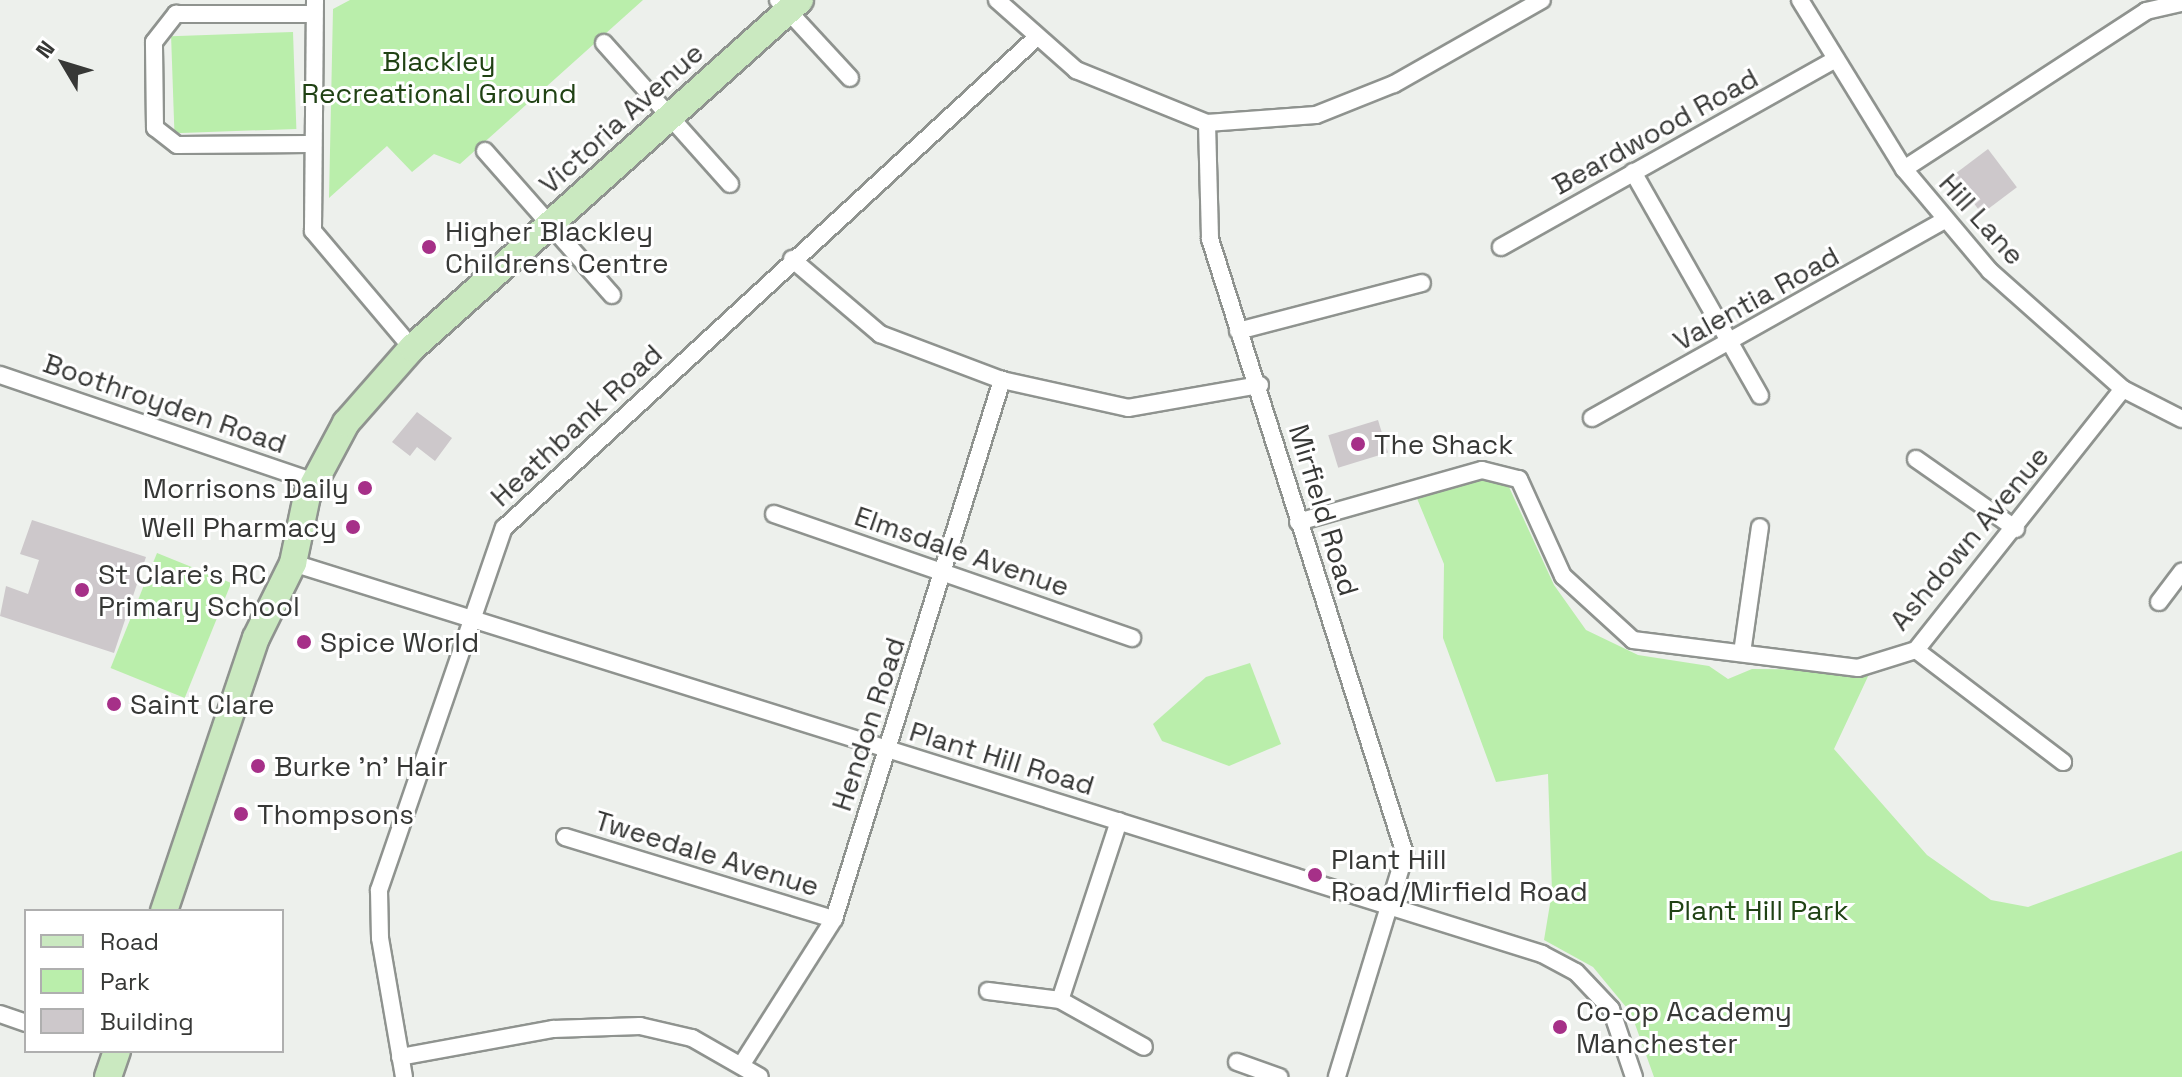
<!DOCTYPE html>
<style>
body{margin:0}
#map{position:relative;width:2182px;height:1077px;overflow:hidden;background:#edf0ec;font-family:"Space Grotesk",sans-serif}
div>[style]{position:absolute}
.green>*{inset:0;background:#baeeab;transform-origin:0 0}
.building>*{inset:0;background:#cdc8cb;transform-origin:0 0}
.roads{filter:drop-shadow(2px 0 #8f938f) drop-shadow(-2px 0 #8f938f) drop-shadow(0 2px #8f938f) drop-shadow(0 -2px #8f938f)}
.street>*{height:16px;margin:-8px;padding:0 8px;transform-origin:8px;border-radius:8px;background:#fff}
.primary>*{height:26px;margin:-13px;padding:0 13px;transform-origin:13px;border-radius:13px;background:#cae9c0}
.dots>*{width:22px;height:22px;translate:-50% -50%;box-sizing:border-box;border:4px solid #fff;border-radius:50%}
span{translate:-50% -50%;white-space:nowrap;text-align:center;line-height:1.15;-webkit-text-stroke:6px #fff;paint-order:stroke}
.park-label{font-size:28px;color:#204214}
.street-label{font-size:28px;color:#373836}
.poi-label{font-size:28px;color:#373836}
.left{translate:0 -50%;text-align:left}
.right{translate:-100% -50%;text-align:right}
.legend{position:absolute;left:24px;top:909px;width:260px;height:144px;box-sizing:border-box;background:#fff;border:2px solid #afafaf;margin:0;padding:10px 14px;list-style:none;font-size:24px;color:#373836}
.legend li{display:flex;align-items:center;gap:16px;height:40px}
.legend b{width:40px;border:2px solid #afafaf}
.north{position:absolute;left:24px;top:24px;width:80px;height:80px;-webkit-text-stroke:6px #fff;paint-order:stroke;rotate:308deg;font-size:22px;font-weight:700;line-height:32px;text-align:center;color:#373836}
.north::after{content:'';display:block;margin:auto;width:28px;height:36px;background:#373836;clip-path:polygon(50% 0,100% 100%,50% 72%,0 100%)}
</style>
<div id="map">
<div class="green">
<i style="clip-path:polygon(350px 0,643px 0,460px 164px,434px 154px,412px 172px,387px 146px,329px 198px,333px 9px)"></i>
<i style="left:293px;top:32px;width:97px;height:122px;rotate:88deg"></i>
<i style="clip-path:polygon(1478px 478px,1509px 487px,1554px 585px,1586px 630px,1638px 655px,1709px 666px,1728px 679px,1752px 669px,1871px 670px,1834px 749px,1927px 855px,1991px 900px,2028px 907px,2182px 851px,2182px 1077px,1654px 1077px,1631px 1013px,1593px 967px,1544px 940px,1552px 892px,1548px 774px,1496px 782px,1443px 638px,1444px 564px,1416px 496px)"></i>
<i style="left:157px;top:553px;width:80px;height:124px;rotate:22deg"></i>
<i style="clip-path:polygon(1250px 663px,1281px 744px,1229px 766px,1162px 741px,1153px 724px,1206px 677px)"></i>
</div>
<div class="building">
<i style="left:1988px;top:149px;width:48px;height:44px;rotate:53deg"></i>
<i style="clip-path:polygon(417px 412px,452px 438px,435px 461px,417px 447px,410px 456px,392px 442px)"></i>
<i style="left:1378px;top:420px;width:34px;height:52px;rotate:73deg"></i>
<i style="clip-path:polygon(32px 520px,146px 557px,114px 653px,0 616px,6px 586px,28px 594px,39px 560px,20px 554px)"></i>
</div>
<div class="roads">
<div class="street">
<i style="left:315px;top:0;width:231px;rotate:90.5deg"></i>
<i style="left:313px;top:231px;width:153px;rotate:49.8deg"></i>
<i style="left:778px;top:0;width:106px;rotate:47.3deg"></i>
<i style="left:997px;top:0;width:106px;rotate:41.5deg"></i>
<i style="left:1076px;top:70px;width:141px;rotate:22deg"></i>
<i style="left:1207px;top:123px;width:109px;rotate:-4.2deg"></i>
<i style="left:1316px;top:115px;width:84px;rotate:-21.7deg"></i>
<i style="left:1394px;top:84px;width:170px;rotate:-29.6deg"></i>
<i style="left:1800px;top:0;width:198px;rotate:58.4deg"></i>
<i style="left:1904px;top:169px;width:133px;rotate:49.9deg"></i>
<i style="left:1990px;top:271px;width:178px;rotate:41.6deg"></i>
<i style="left:2123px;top:389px;width:66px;rotate:27deg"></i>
<i style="left:604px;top:43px;width:189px;rotate:48.2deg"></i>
<i style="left:1207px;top:123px;width:116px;rotate:88.5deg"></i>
<i style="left:1210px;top:239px;width:645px;rotate:72.41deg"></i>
<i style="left:1405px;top:854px;width:233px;rotate:107deg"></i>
<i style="left:309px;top:144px;width:132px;rotate:179.6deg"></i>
<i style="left:177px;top:145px;width:28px;rotate:-142deg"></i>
<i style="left:155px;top:128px;width:86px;rotate:-90.7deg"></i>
<i style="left:154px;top:42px;width:36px;rotate:-52deg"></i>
<i style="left:176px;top:14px;width:138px"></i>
<i style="left:485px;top:151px;width:192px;rotate:48.6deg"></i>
<i style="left:1904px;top:169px;width:289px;rotate:-33.1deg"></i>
<i style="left:2146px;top:11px;width:37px;rotate:-13deg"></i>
<i style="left:1633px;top:172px;width:257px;rotate:60.4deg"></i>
<i style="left:1501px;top:247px;width:382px;rotate:-29.3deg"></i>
<i style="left:792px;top:259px;width:116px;rotate:40.4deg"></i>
<i style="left:880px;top:334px;width:130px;rotate:20.7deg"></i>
<i style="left:1002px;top:380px;width:129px;rotate:12.5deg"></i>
<i style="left:1128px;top:408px;width:134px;rotate:-9.9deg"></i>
<i style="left:1238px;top:331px;width:190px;rotate:-14.6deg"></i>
<i style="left:0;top:375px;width:330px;rotate:18.8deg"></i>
<i style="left:1592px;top:418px;width:405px;rotate:-29.3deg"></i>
<i style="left:1916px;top:459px;width:122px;rotate:35deg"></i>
<i style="left:774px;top:514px;width:379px;rotate:19.1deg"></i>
<i style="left:1298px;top:522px;width:191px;rotate:-15.8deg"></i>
<i style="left:1482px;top:470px;width:38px;rotate:14deg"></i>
<i style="left:1519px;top:479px;width:107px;rotate:65.6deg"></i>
<i style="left:1563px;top:576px;width:95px;rotate:42.4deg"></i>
<i style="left:1633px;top:640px;width:227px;rotate:7.1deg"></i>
<i style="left:1858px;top:668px;width:61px;rotate:-17.2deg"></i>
<i style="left:1916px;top:650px;width:333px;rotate:-51.6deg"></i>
<i style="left:293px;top:563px;width:1309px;rotate:17.38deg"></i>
<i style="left:1542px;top:954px;width:38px;rotate:28deg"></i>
<i style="left:1576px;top:972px;width:51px;rotate:46.6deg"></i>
<i style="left:1611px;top:1009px;width:72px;rotate:71.3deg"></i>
<i style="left:2159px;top:602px;width:38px;rotate:-53deg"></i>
<i style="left:1916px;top:650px;width:185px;rotate:37.3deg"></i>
<i style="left:1742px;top:653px;width:127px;rotate:-81.9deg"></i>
<i style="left:1119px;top:821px;width:188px;rotate:108.2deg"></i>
<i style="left:1060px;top:1000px;width:96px;rotate:29.2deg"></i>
<i style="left:565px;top:837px;width:281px;rotate:17deg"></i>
<i style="left:988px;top:991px;width:73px;rotate:7.1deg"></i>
<i style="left:0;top:1014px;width:28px;rotate:19deg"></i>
<i style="left:400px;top:1057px;width:156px;rotate:-10.4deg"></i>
<i style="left:553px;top:1029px;width:87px;rotate:-2deg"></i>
<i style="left:640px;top:1026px;width:53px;rotate:13deg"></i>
<i style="left:692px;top:1038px;width:78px;rotate:29.8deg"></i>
<i style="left:1237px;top:1062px;width:45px;rotate:19.7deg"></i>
<i style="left:742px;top:1064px;width:172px;rotate:-57.6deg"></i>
<i style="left:834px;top:919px;width:565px;rotate:-72.69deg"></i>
<i style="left:404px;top:1077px;width:141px;rotate:-99.8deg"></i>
<i style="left:380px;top:938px;width:48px;rotate:-91.2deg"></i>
<i style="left:379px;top:890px;width:383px;rotate:-71deg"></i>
<i style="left:504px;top:528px;width:723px;rotate:-42.65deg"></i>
</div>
<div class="primary">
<i style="left:164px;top:911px;width:288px;rotate:-71.4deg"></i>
<i style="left:256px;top:638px;width:84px;rotate:-63.7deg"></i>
<i style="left:293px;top:563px;width:68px;rotate:-78.2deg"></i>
<i style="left:307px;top:496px;width:83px;rotate:-61.9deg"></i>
<i style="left:346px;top:423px;width:100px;rotate:-48.7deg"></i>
<i style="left:412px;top:348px;width:521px;rotate:-41.89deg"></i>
<i style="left:108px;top:1077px;width:28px;rotate:-71deg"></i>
</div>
</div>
<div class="dots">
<i style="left:429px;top:247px;background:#a63088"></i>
<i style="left:1358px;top:444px;background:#a63088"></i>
<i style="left:365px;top:488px;background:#a63088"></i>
<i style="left:353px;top:527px;background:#a63088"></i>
<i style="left:82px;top:590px;background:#a63088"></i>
<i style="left:304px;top:642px;background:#a63088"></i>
<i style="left:114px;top:704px;background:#a63088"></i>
<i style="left:258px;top:766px;background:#a63088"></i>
<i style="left:241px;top:814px;background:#a63088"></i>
<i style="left:1315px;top:875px;background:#a63088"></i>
<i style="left:1560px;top:1027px;background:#a63088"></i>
</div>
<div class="park-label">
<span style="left:439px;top:77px">Blackley<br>Recreational Ground</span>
<span style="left:1758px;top:910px">Plant Hill Park</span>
</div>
<div class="street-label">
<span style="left:621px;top:118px;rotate:-42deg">Victoria Avenue</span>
<span style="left:1655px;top:131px;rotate:-29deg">Beardwood Road</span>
<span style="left:1982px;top:219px;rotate:48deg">Hill Lane</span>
<span style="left:1756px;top:298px;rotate:-29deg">Valentia Road</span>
<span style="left:165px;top:403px;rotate:19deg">Boothroyden Road</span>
<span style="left:576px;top:425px;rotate:-43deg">Heathbank Road</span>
<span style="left:1324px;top:510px;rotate:73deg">Mirfield Road</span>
<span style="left:1969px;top:538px;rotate:-50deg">Ashdown Avenue</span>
<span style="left:962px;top:551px;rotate:19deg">Elmsdale Avenue</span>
<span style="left:868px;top:724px;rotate:-72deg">Hendon Road</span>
<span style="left:1002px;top:758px;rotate:17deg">Plant Hill Road</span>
<span style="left:707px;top:853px;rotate:17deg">Tweedale Avenue</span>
</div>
<div class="poi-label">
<span class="left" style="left:445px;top:247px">Higher Blackley<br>Childrens Centre</span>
<span class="left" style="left:1374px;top:444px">The Shack</span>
<span class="right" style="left:349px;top:488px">Morrisons Daily</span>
<span class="right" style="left:337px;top:527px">Well Pharmacy</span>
<span class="left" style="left:98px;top:590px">St Clare's RC<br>Primary School</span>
<span class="left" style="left:320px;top:642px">Spice World</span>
<span class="left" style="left:130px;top:704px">Saint Clare</span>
<span class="left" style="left:274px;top:766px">Burke 'n' Hair</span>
<span class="left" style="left:257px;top:814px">Thompsons</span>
<span class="left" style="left:1331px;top:875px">Plant Hill<br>Road/Mirfield Road</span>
<span class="left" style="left:1576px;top:1027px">Co-op Academy<br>Manchester</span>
</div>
<ul class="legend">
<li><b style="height:10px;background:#cae9c0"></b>Road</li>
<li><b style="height:22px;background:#baeeab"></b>Park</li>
<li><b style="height:22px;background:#cdc8cb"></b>Building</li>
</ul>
<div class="north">N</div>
</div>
